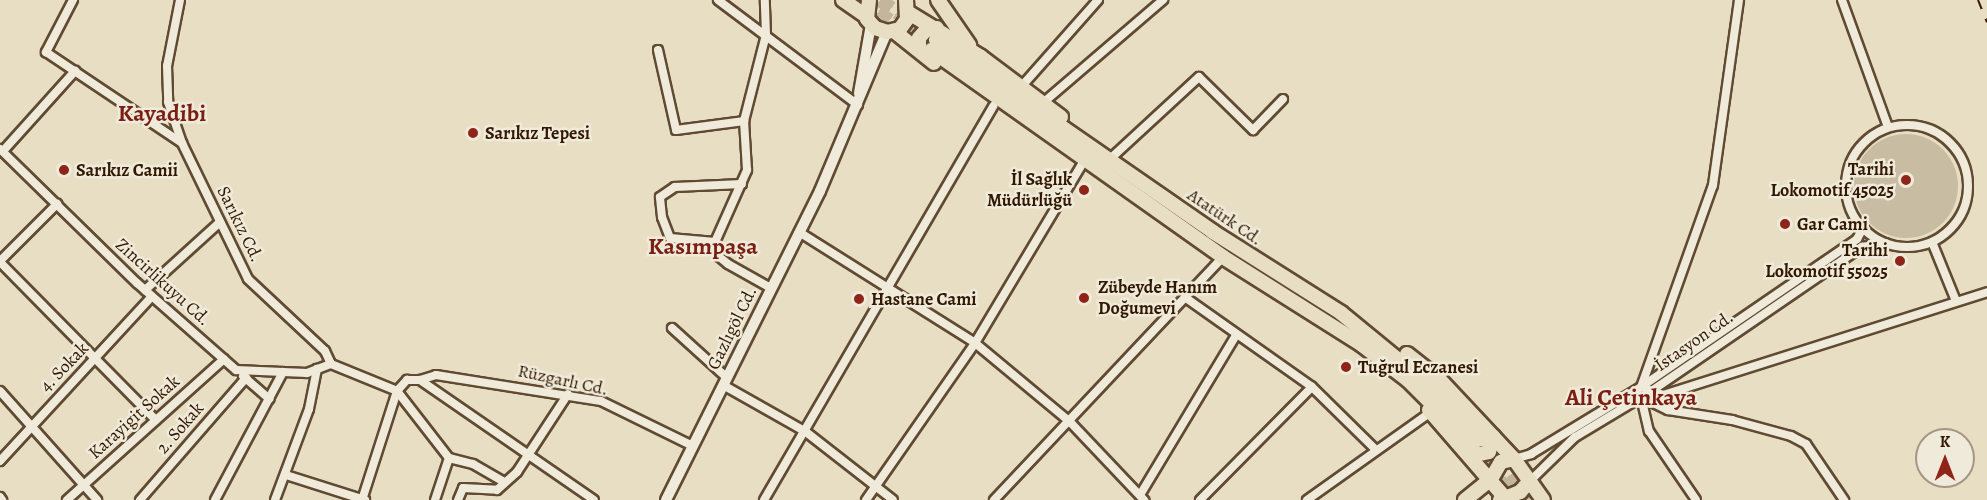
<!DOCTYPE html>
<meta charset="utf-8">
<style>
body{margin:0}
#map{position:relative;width:1987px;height:500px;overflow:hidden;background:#e7dec4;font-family:Alegreya,serif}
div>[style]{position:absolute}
.green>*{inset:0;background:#c8bca3}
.round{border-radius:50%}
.primary-tunnel>*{height:14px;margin-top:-7px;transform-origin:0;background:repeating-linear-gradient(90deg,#c3b69d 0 14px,transparent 0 21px)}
.roads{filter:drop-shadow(2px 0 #604a32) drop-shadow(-2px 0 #604a32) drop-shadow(0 2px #604a32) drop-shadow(0 -2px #604a32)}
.minor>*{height:8px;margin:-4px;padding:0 4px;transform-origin:4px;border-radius:4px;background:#efead9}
.minor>.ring{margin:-4px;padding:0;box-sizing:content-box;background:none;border:8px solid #efead9;border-radius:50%}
.tertiary>*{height:10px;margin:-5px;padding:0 5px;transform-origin:5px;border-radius:5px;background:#efead9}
.primary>*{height:14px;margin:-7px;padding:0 7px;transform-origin:7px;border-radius:7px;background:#e7dec4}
.rail>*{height:2px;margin-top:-1px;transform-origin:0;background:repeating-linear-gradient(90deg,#331801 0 10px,transparent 0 20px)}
.dots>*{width:16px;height:16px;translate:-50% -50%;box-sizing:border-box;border:3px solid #efead9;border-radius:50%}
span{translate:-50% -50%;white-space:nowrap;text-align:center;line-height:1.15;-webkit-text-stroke:5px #efead9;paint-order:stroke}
.poi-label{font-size:18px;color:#331801;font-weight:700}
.left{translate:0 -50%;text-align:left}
.right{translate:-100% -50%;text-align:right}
.street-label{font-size:18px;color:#331801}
.district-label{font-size:24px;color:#7a1f14;font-weight:700}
.north{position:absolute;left:1915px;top:428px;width:60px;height:60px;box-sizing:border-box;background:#efead9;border:2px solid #a49683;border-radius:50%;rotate:0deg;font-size:16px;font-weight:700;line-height:24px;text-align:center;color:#331801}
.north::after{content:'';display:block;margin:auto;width:21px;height:27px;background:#8f2418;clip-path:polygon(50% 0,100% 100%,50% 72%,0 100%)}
</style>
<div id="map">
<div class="green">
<i class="round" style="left:1854px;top:134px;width:104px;height:104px"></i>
</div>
<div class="primary-tunnel">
<i style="left:861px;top:0;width:82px;rotate:35.6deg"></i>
<i style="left:880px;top:0;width:64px;rotate:35.4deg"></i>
<i style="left:1484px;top:442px;width:73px;rotate:52.2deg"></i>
<i style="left:1474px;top:447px;width:67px;rotate:52.3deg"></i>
</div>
<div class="roads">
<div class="minor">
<i style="left:73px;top:0;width:59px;rotate:117.4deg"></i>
<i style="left:46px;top:52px;width:164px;rotate:33.8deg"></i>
<i style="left:180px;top:0;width:67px;rotate:101.1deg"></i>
<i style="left:167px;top:66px;width:36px;rotate:88deg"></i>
<i style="left:168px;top:102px;width:43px;rotate:71.1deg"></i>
<i style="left:182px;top:143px;width:151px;rotate:64.1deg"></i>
<i style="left:248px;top:279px;width:105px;rotate:43.1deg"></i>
<i style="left:325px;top:351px;width:14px;rotate:65deg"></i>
<i style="left:331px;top:364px;width:71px;rotate:22.2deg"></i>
<i style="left:397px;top:391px;width:85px;rotate:52.2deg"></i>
<i style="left:449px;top:458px;width:25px;rotate:14deg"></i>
<i style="left:473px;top:464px;width:34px;rotate:30deg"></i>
<i style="left:718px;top:0;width:175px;rotate:36.9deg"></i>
<i style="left:1739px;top:0;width:187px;rotate:98deg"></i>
<i style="left:1713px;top:185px;width:214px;rotate:109.6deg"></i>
<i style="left:1641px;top:387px;width:23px;rotate:20deg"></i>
<i style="left:1663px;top:395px;width:340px;rotate:-17.6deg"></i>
<i style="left:1842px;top:0;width:135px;rotate:70.1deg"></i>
<i style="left:658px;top:50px;width:82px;rotate:77.3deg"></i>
<i style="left:676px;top:130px;width:69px;rotate:-7.5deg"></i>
<i style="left:1021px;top:87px;width:116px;rotate:-48.5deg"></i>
<i style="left:1044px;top:102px;width:157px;rotate:-40.6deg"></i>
<i class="ring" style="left:1846px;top:125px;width:114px;height:114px"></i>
<i style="left:0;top:149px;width:192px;rotate:44.4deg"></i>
<i style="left:137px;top:283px;width:132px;rotate:41.3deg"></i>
<i style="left:236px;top:370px;width:71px;rotate:2.4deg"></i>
<i style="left:307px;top:373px;width:26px;rotate:-21deg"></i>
<i style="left:3px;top:151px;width:108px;rotate:-48deg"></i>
<i style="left:1110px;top:159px;width:121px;rotate:-42.7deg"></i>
<i style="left:1199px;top:77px;width:76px;rotate:44.5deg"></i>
<i style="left:1253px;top:130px;width:43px;rotate:-45.9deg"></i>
<i style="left:799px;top:232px;width:208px;rotate:32.2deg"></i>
<i style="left:975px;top:343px;width:124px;rotate:39.7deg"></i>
<i style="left:1070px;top:422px;width:108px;rotate:46.5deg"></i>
<i style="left:715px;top:242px;width:79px;rotate:-66deg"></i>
<i style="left:747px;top:170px;width:49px;rotate:-93.5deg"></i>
<i style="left:744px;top:121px;width:89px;rotate:-75.7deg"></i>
<i style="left:766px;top:35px;width:35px;rotate:-92deg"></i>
<i style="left:715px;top:242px;width:45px;rotate:-174.9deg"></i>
<i style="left:670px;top:238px;width:22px;rotate:-111deg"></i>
<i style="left:662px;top:217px;width:20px;rotate:-96deg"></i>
<i style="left:660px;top:197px;width:18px;rotate:-34deg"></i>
<i style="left:675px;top:187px;width:67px;rotate:-2.6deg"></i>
<i style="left:715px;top:242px;width:13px;rotate:81deg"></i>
<i style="left:717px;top:255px;width:14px;rotate:39deg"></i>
<i style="left:728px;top:264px;width:49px;rotate:29.2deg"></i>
<i style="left:1932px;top:242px;width:64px;rotate:67.9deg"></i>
<i style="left:0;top:261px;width:81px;rotate:-45deg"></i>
<i style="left:0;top:262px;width:222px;rotate:45.4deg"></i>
<i style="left:145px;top:290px;width:101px;rotate:-42.2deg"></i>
<i style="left:1186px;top:298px;width:154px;rotate:35.2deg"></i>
<i style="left:1312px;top:387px;width:88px;rotate:44.5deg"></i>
<i style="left:672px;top:328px;width:73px;rotate:42.2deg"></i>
<i style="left:243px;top:376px;width:35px;rotate:41deg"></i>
<i style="left:420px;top:380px;width:17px;rotate:-17deg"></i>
<i style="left:436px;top:375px;width:167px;rotate:9deg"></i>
<i style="left:601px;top:401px;width:102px;rotate:26.1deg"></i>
<i style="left:723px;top:385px;width:95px;rotate:29.5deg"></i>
<i style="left:806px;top:432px;width:110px;rotate:38deg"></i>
<i style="left:0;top:391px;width:146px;rotate:48.3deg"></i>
<i style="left:1641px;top:397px;width:30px;rotate:26deg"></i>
<i style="left:1668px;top:410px;width:65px;rotate:8.9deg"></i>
<i style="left:1732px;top:420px;width:61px;rotate:15.2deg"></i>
<i style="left:1791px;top:436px;width:17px;rotate:28deg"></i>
<i style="left:1806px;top:444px;width:68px;rotate:55.8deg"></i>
<i style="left:1641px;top:397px;width:35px;rotate:77deg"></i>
<i style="left:1649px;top:431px;width:83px;rotate:55.7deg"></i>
<i style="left:1514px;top:459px;width:18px;rotate:-16deg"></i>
<i style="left:1531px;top:454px;width:129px;rotate:-31.3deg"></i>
<i style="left:1641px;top:387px;width:262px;rotate:-34.4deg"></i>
<i style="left:1857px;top:239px;width:13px;rotate:-61deg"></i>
<i style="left:0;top:461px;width:224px;rotate:-47.3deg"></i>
<i style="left:286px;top:475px;width:83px;rotate:17.6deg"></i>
<i style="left:1530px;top:481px;width:63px;rotate:-44.4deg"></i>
<i style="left:1575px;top:437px;width:87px;rotate:-31deg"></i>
<i style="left:1650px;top:392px;width:257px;rotate:-34.4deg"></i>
<i style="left:1862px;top:247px;width:24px;rotate:-9deg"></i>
<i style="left:1140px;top:495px;width:187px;rotate:-59deg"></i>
<i style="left:0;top:497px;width:4px;rotate:56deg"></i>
<i style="left:67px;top:500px;width:211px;rotate:-41.9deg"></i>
<i style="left:140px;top:500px;width:162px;rotate:-49deg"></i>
<i style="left:215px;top:500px;width:145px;rotate:-62deg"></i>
<i style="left:275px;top:500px;width:97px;rotate:-69.5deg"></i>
<i style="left:309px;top:409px;width:41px;rotate:-78.7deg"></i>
<i style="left:362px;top:500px;width:114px;rotate:-72.2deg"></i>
<i style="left:397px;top:391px;width:15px;rotate:-48deg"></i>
<i style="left:407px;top:380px;width:13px"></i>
<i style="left:420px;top:380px;width:211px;rotate:34.6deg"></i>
<i style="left:435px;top:500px;width:44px;rotate:-71.6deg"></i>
<i style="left:458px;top:500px;width:13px;rotate:-67deg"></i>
<i style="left:463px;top:488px;width:34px;rotate:3deg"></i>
<i style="left:497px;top:490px;width:27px;rotate:-42deg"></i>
<i style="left:517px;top:472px;width:93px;rotate:-56.8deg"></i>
<i style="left:764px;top:500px;width:456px;rotate:-59.8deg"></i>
<i style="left:866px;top:500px;width:191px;rotate:-55.2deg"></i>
<i style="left:975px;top:343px;width:212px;rotate:-59.1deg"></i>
<i style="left:994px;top:500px;width:334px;rotate:-46.7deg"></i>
<i style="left:1200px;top:500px;width:159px;rotate:-45.3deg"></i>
<i style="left:1307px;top:500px;width:152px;rotate:-35.4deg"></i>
</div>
<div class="tertiary">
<i style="left:859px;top:93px;width:70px;rotate:-80.1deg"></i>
<i style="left:666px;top:500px;width:345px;rotate:-63.5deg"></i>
<i style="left:820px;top:191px;width:173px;rotate:-67.2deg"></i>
</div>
<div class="primary">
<i style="left:843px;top:0;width:29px;rotate:35deg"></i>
<i style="left:869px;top:0;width:19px;rotate:96deg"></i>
<i style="left:867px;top:19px;width:12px;rotate:48deg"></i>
<i style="left:875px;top:28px;width:13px;rotate:18deg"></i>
<i style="left:887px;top:32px;width:13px;rotate:-13deg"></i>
<i style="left:900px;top:29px;width:12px;rotate:-55deg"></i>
<i style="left:907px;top:19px;width:19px;rotate:-93deg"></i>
<i style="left:938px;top:0;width:55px;rotate:55.4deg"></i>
<i style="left:909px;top:13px;width:84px;rotate:31.4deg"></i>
<i style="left:981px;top:57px;width:100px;rotate:36.9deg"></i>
<i style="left:894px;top:31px;width:51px;rotate:38.7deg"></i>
<i style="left:936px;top:40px;width:337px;rotate:34.7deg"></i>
<i style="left:1213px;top:232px;width:151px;rotate:32.3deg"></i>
<i style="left:1341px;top:313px;width:106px;rotate:39.3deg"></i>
<i style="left:1423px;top:380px;width:83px;rotate:45.5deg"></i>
<i style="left:919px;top:50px;width:12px;rotate:-90deg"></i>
<i style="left:919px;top:38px;width:11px;rotate:-49deg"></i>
<i style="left:926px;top:30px;width:11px;rotate:-10deg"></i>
<i style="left:931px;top:50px;width:358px;rotate:35.3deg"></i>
<i style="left:1223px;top:257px;width:165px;rotate:32.3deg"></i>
<i style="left:1362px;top:345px;width:58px;rotate:37.3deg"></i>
<i style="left:1408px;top:380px;width:92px;rotate:45deg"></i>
<i style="left:1407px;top:354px;width:42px;rotate:38.2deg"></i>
<i style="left:1440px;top:380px;width:108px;rotate:46.9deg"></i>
<i style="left:1514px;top:459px;width:50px;rotate:54.7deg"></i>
<i style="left:1429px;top:410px;width:119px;rotate:49.1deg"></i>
<i style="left:1470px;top:456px;width:19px;rotate:-12deg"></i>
<i style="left:1489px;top:452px;width:16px;rotate:-75deg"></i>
<i style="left:1465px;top:500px;width:33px;rotate:-39deg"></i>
<i style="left:1491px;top:479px;width:20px;rotate:-60deg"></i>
<i style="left:1501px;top:462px;width:13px;rotate:-13deg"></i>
<i style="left:1500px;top:500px;width:22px;rotate:-22deg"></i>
<i style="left:1520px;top:492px;width:15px;rotate:-48deg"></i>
</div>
</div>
<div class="rail">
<i style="left:1978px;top:0;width:24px;rotate:68deg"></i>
</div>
<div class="dots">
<i style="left:473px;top:133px;background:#8f2418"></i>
<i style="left:64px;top:170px;background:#8f2418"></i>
<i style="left:1906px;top:180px;background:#8f2418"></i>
<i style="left:1084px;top:190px;background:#8f2418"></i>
<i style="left:1785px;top:224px;background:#8f2418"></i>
<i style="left:1900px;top:261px;background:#8f2418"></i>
<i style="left:1084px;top:298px;background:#8f2418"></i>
<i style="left:859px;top:299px;background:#8f2418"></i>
<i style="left:1346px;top:367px;background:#8f2418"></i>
</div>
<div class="poi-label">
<span class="left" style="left:485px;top:133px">Sarıkız Tepesi</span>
<span class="left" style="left:76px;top:170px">Sarıkız Camii</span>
<span class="right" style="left:1894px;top:180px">Tarihi<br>Lokomotif 45025</span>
<span class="right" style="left:1072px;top:190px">İl Sağlık<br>Müdürlüğü</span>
<span class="left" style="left:1797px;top:224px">Gar Cami</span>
<span class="right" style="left:1888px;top:261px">Tarihi<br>Lokomotif 55025</span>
<span class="left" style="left:1098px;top:298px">Zübeyde Hanım<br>Doğumevi</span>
<span class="left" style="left:871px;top:299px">Hastane Cami</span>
<span class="left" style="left:1358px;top:367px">Tuğrul Eczanesi</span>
</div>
<div class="street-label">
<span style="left:1225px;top:217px;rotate:34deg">Atatürk Cd.</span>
<span style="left:240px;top:224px;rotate:64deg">Sarıkız Cd.</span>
<span style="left:163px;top:282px;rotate:42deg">Zincirlikuyu Cd.</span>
<span style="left:732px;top:328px;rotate:-64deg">Gazlıgöl Cd.</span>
<span style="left:1694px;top:341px;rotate:-35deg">İstasyon Cd.</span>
<span style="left:64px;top:367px;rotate:-46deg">4. Sokak</span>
<span style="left:563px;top:380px;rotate:12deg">Rüzgarlı Cd.</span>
<span style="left:134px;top:417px;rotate:-42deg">Karayigit Sokak</span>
<span style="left:180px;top:428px;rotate:-49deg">2. Sokak</span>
</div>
<div class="district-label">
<span style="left:162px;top:114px">Kayadibi</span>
<span style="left:703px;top:247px">Kasımpaşa</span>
<span style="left:1631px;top:398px">Ali Çetinkaya</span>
</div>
<div class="north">K</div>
</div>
